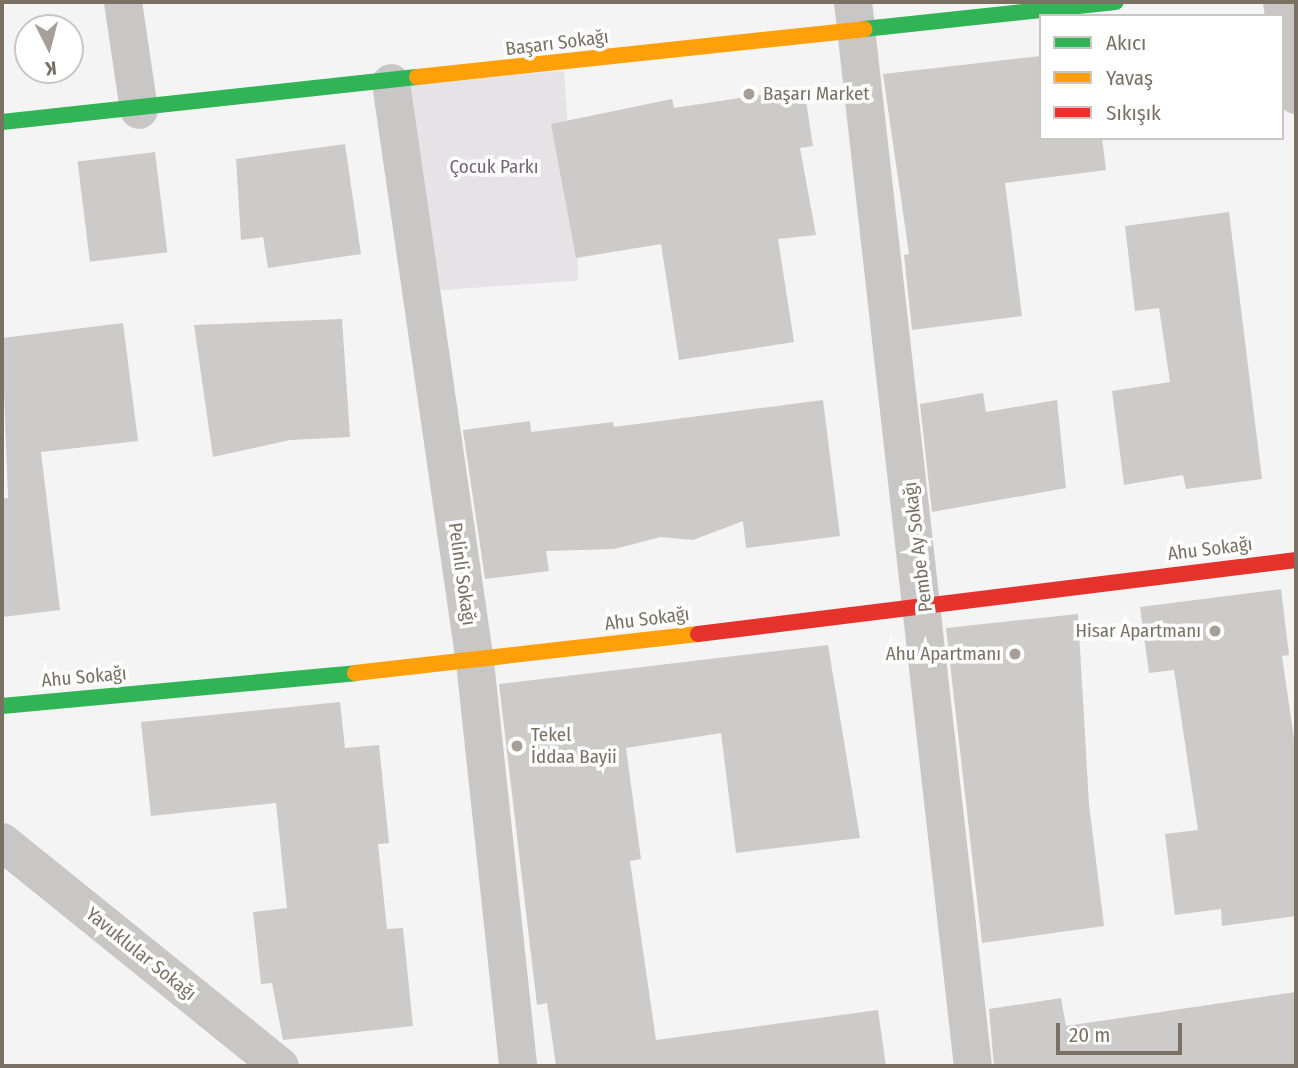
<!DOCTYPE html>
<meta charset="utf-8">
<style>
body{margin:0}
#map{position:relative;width:1298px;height:1068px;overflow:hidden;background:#f4f4f5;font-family:"Fira Sans Condensed",sans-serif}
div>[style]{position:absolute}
.green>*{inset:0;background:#e6e3e7;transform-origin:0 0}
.building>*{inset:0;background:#cccbca;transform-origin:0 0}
.street>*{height:38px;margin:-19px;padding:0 19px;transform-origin:19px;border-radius:19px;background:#c8c7c5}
.fast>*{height:16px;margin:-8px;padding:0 8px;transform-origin:8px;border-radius:8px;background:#30b455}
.slow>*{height:16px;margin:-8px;padding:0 8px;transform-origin:8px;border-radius:8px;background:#ff9f0a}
.jam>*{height:16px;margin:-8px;padding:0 8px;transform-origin:8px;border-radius:8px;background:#e5322d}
.dots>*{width:19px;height:19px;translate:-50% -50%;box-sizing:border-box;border:4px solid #fff;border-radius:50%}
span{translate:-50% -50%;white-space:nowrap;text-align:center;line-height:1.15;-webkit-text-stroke:7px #fff;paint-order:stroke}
.street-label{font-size:19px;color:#7a7164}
.poi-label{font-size:19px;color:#7a7164}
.left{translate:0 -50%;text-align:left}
.right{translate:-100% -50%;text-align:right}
.park-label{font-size:19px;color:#776678}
.frame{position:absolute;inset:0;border:4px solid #7a7164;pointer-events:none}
.legend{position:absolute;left:1039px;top:14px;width:245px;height:126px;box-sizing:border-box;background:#fff;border:2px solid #cac6c1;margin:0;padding:9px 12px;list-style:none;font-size:21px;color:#7a7164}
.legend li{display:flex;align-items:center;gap:14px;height:35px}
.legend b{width:35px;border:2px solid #cac6c1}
.north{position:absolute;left:14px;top:14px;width:70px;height:70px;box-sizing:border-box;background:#fff;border:2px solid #cac6c1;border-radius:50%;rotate:174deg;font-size:19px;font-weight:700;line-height:28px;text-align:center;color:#7a7164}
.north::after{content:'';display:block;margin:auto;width:24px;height:32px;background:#a59f97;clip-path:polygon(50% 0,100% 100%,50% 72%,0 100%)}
.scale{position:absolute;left:1056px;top:1023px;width:126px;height:32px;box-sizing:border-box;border:4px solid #7a7164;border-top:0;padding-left:9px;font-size:21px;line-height:24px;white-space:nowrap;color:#7a7164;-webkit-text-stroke:5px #fff;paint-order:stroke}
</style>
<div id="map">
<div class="green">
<i style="left:564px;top:71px;width:210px;height:157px;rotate:86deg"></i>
</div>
<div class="building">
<i style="clip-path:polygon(1041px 56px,1041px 138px,1102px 138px,1106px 170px,1005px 183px,1022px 316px,912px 330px,904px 255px,909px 254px,883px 74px)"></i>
<i style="clip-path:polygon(804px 88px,813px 146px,800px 148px,816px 235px,778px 239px,794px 342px,679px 360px,661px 244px,576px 258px,551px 124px,672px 99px,674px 108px)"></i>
<i style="clip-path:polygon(345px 144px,361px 254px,268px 268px,263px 237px,241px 240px,236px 159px)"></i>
<i style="left:155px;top:152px;width:101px;height:78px;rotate:83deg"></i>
<i style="clip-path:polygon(1229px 212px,1262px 479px,1186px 489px,1183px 475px,1124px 485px,1112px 391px,1170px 382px,1159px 308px,1135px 311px,1125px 226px)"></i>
<i style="clip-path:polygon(342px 319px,350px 437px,290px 440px,213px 457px,194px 325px)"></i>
<i style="clip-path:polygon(123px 323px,138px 441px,41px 452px,60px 610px,2px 617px,2px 499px,8px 498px,2px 338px)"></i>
<i style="clip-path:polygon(983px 393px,986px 412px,1057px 400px,1066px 488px,932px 512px,920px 404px)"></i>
<i style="clip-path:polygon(823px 400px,840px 536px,746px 548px,743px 521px,693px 540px,661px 537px,614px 549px,546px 551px,549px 571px,485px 579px,463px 430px,530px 421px,531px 432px,613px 422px,614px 427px)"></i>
<i style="clip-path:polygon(1281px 589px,1289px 655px,1282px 656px,1296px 753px,1296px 916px,1222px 926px,1221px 909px,1175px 915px,1165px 834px,1198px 830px,1174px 670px,1149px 673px,1140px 607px)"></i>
<i style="clip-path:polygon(1078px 614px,1089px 804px,1104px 926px,982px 943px,946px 628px)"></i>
<i style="clip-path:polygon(828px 645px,860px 838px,736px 853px,721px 733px,626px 748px,641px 859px,630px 861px,656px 1040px,878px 1010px,886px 1066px,556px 1066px,547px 1003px,537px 1005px,499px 684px)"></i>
<i style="clip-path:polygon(340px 702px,345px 748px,379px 745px,389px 843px,378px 844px,387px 929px,403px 928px,413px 1026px,283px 1040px,272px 983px,261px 984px,253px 912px,287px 908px,276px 803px,151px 816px,141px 722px)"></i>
<i style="clip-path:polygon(1296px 992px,1296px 1066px,994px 1066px,989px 1009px,1061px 998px,1066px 1026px)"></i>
</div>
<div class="street">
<i style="left:123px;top:2px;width:109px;rotate:81.6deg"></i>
<i style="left:853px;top:2px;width:1071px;rotate:83.57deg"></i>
<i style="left:1282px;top:2px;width:94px;rotate:81.4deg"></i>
<i style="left:391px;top:83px;width:585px;rotate:81.75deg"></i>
<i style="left:475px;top:662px;width:406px;rotate:83.9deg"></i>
<i style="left:2px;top:842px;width:357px;rotate:38.9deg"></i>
</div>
<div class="fast">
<i style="left:864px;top:29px;width:253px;rotate:-6.1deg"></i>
<i style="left:2px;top:122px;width:417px;rotate:-6.2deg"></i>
<i style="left:2px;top:706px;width:355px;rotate:-5.3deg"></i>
</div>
<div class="slow">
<i style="left:417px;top:77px;width:450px;rotate:-6.1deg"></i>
<i style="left:355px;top:673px;width:345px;rotate:-6.5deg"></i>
</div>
<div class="jam">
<i style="left:698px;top:634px;width:603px;rotate:-7.05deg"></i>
</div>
<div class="dots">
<i style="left:749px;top:94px;background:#a59f97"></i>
<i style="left:1215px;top:631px;background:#a59f97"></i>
<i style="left:1015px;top:654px;background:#a59f97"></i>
<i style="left:517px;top:746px;background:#a59f97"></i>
</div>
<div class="street-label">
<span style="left:557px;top:43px;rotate:-7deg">Başarı Sokağı</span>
<span style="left:918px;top:547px;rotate:-97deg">Pembe Ay Sokağı</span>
<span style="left:1210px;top:549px;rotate:-7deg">Ahu Sokağı</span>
<span style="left:462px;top:574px;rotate:82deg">Pelinli Sokağı</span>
<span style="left:647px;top:619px;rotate:-7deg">Ahu Sokağı</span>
<span style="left:84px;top:677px;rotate:-5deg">Ahu Sokağı</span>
<span style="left:141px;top:954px;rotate:39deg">Yavuklular Sokağı</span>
</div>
<div class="poi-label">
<span class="left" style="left:763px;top:94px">Başarı Market</span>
<span class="right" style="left:1201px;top:631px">Hisar Apartmanı</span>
<span class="right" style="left:1001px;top:654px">Ahu Apartmanı</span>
<span class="left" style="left:531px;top:746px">Tekel<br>İddaa Bayii</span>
</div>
<div class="park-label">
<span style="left:494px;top:167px">Çocuk Parkı</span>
</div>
<div class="frame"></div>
<ul class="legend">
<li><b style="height:9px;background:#30b455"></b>Akıcı</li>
<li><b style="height:9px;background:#ff9f0a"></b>Yavaş</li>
<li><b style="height:9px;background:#e5322d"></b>Sıkışık</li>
</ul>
<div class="north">K</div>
<div class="scale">20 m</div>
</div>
